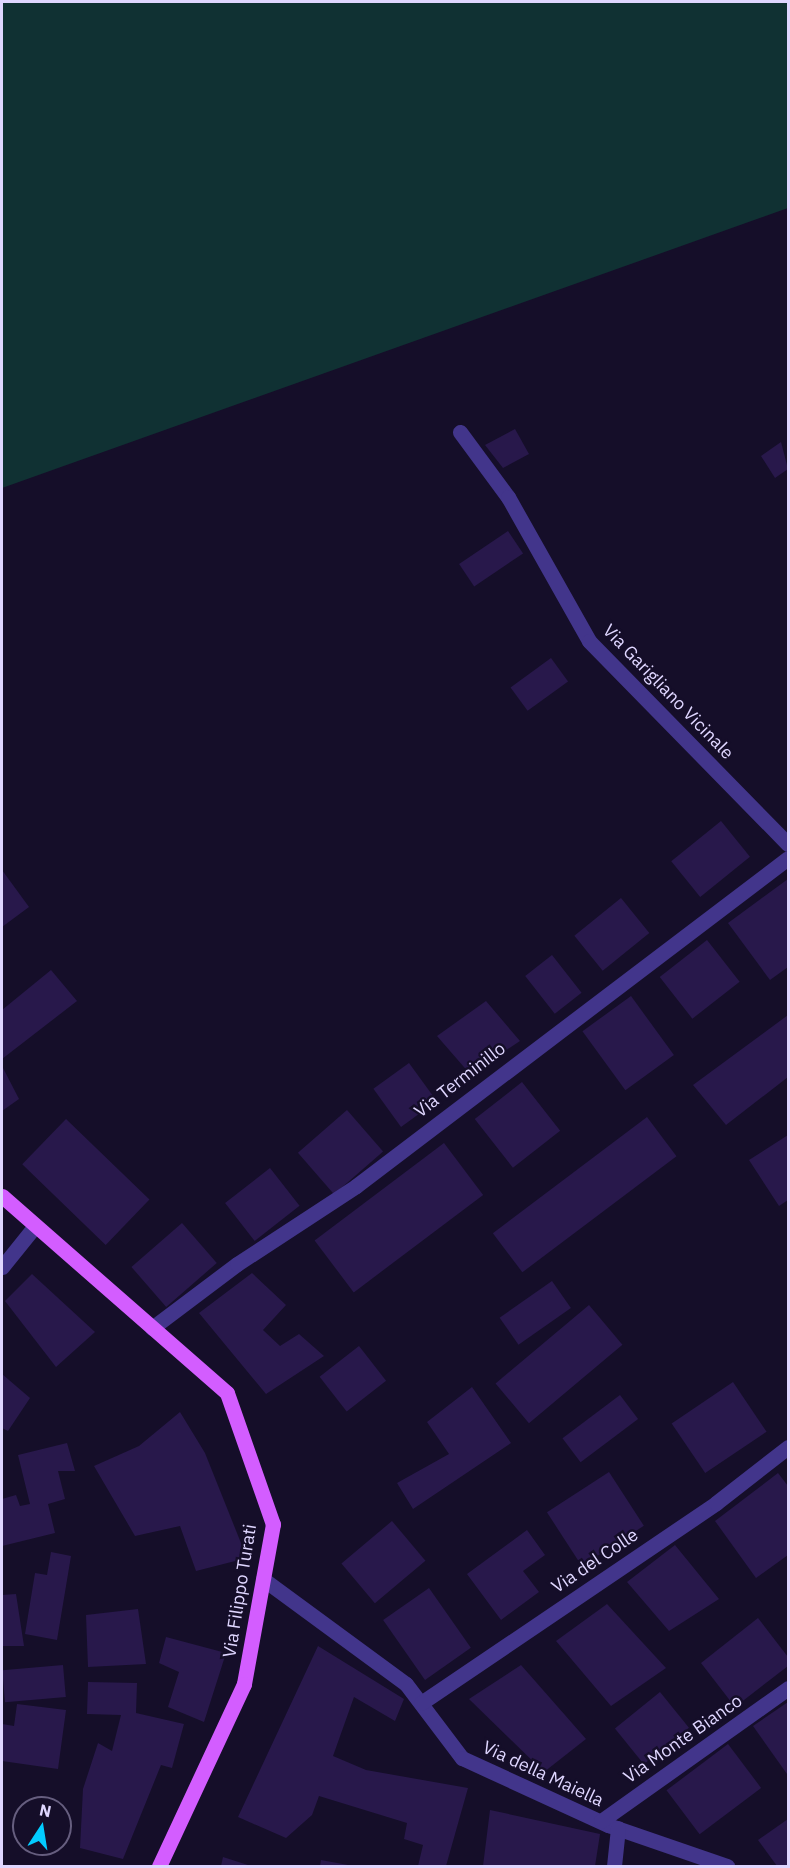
<!DOCTYPE html>
<style>
body{margin:0}
#map{position:relative;width:790px;height:1868px;overflow:hidden;background:#150e29;font-family:"IBM Plex Sans",sans-serif}
div>[style]{position:absolute}
.green>*{inset:0;background:#103133}
.building>*{inset:0;background:#28184b;transform-origin:0 0}
.minor>*{height:15px;margin:-7.5px;padding:0 7.5px;transform-origin:7.5px;border-radius:7.5px;background:#42358b}
.major>*{height:15px;margin:-7.5px;padding:0 7.5px;transform-origin:7.5px;border-radius:7.5px;background:#d35dff}
span{translate:-50% -50%;white-space:nowrap;text-align:center;line-height:1.15;-webkit-text-stroke:5px #150e29;paint-order:stroke}
.street-label{font-size:18px;color:#dfd6ff}
.frame{position:absolute;inset:0;border:3px solid #dfd6ff;pointer-events:none}
.north{position:absolute;left:12px;top:1796px;width:60px;height:60px;box-sizing:border-box;background:#150e29;border:2px solid #665e7f;border-radius:50%;rotate:12deg;font-size:16px;font-weight:700;line-height:24px;text-align:center;color:#dfd6ff}
.north::after{content:'';display:block;margin:auto;width:21px;height:27px;background:#02cbff;clip-path:polygon(50% 0,100% 100%,50% 72%,0 100%)}
</style>
<div id="map">
<div class="green">
<i style="clip-path:polygon(2px 2px,788px 2px,788px 208px,2px 488px)"></i>
</div>
<div class="building">
<i style="clip-path:polygon(515px 429px,529px 454px,503px 468px,485px 445px)"></i>
<i style="clip-path:polygon(781px 442px,788px 469px,775px 478px,761px 456px)"></i>
<i style="left:508px;top:531px;width:27px;height:59px;rotate:56deg"></i>
<i style="left:551px;top:658px;width:29px;height:50px;rotate:54deg"></i>
<i style="left:721px;top:821px;width:46px;height:64px;rotate:51deg"></i>
<i style="clip-path:polygon(2px 870px,29px 907px,2px 927px)"></i>
<i style="clip-path:polygon(788px 879px,788px 967px,770px 980px,728px 923px)"></i>
<i style="left:621px;top:898px;width:45px;height:60px;rotate:51deg"></i>
<i style="left:707px;top:940px;width:53px;height:60px;rotate:52deg"></i>
<i style="left:552px;top:955px;width:48px;height:34px;rotate:52deg"></i>
<i style="clip-path:polygon(51px 970px,77px 1001px,2px 1059px,2px 1010px)"></i>
<i style="left:631px;top:996px;width:73px;height:60px;rotate:54deg"></i>
<i style="clip-path:polygon(486px 1001px,520px 1041px,470px 1074px,437px 1036px)"></i>
<i style="clip-path:polygon(788px 1015px,788px 1077px,726px 1125px,693px 1085px)"></i>
<i style="left:409px;top:1063px;width:47px;height:44px;rotate:54deg"></i>
<i style="clip-path:polygon(2px 1066px,19px 1099px,2px 1111px)"></i>
<i style="left:522px;top:1082px;width:62px;height:60px;rotate:52deg"></i>
<i style="left:347px;top:1110px;width:55px;height:65px;rotate:49deg"></i>
<i style="left:647px;top:1117px;width:49px;height:193px;rotate:53deg"></i>
<i style="left:66px;top:1119px;width:116px;height:63px;rotate:44deg"></i>
<i style="clip-path:polygon(788px 1135px,788px 1200px,779px 1206px,749px 1160px)"></i>
<i style="left:444px;top:1143px;width:65px;height:162px;rotate:53deg"></i>
<i style="left:270px;top:1168px;width:48px;height:57px;rotate:52deg"></i>
<i style="left:182px;top:1223px;width:53px;height:67px;rotate:49deg"></i>
<i style="clip-path:polygon(252px 1273px,286px 1305px,263px 1330px,280px 1346px,299px 1334px,324px 1356px,266px 1394px,199px 1313px)"></i>
<i style="clip-path:polygon(32px 1274px,95px 1332px,56px 1367px,5px 1301px)"></i>
<i style="left:552px;top:1281px;width:33px;height:64px;rotate:55deg"></i>
<i style="left:589px;top:1305px;width:52px;height:122px;rotate:50deg"></i>
<i style="left:359px;top:1346px;width:44px;height:50px;rotate:52deg"></i>
<i style="clip-path:polygon(2px 1374px,30px 1398px,8px 1431px,2px 1428px)"></i>
<i style="left:733px;top:1382px;width:60px;height:74px;rotate:56deg"></i>
<i style="clip-path:polygon(472px 1387px,511px 1443px,413px 1509px,397px 1483px,449px 1454px,427px 1422px)"></i>
<i style="left:620px;top:1395px;width:30px;height:72px;rotate:53deg"></i>
<i style="clip-path:polygon(180px 1412px,205px 1453px,247px 1558px,196px 1571px,180px 1526px,135px 1536px,94px 1466px,139px 1446px)"></i>
<i style="clip-path:polygon(67px 1443px,75px 1471px,58px 1471px,65px 1499px,48px 1504px,55px 1533px,2px 1546px,2px 1499px,16px 1495px,20px 1506px,30px 1504px,18px 1455px)"></i>
<i style="left:609px;top:1472px;width:64px;height:74px;rotate:57deg"></i>
<i style="clip-path:polygon(778px 1473px,788px 1486px,788px 1555px,756px 1578px,715px 1521px)"></i>
<i style="left:392px;top:1521px;width:52px;height:66px;rotate:50deg"></i>
<i style="clip-path:polygon(527px 1530px,545px 1555px,523px 1571px,539px 1592px,501px 1620px,467px 1574px)"></i>
<i style="clip-path:polygon(675px 1545px,719px 1599px,669px 1631px,627px 1582px)"></i>
<i style="clip-path:polygon(51px 1552px,71px 1556px,57px 1640px,25px 1634px,35px 1573px,47px 1575px)"></i>
<i style="left:429px;top:1588px;width:73px;height:56px;rotate:55deg"></i>
<i style="clip-path:polygon(16px 1594px,24px 1646px,2px 1646px,2px 1595px)"></i>
<i style="clip-path:polygon(607px 1604px,666px 1668px,611px 1706px,556px 1641px)"></i>
<i style="clip-path:polygon(138px 1609px,146px 1664px,88px 1667px,86px 1615px)"></i>
<i style="clip-path:polygon(758px 1618px,788px 1657px,788px 1666px,735px 1707px,701px 1663px)"></i>
<i style="clip-path:polygon(166px 1637px,226px 1653px,204px 1722px,168px 1707px,179px 1672px,159px 1663px)"></i>
<i style="clip-path:polygon(318px 1646px,404px 1699px,395px 1721px,354px 1697px,333px 1756px,366px 1770px,468px 1788px,446px 1866px,418px 1866px,423px 1845px,404px 1839px,407px 1823px,319px 1796px,312px 1815px,286px 1838px,238px 1817px)"></i>
<i style="left:63px;top:1665px;width:32px;height:61px;rotate:85deg"></i>
<i style="clip-path:polygon(521px 1665px,586px 1739px,544px 1772px,469px 1699px)"></i>
<i style="clip-path:polygon(88px 1682px,137px 1683px,136px 1713px,184px 1724px,172px 1768px,161px 1765px,123px 1859px,80px 1848px,83px 1789px,98px 1743px,112px 1751px,121px 1715px,87px 1714px)"></i>
<i style="left:660px;top:1692px;width:46px;height:58px;rotate:51deg"></i>
<i style="clip-path:polygon(788px 1702px,788px 1773px,787px 1774px,753px 1726px)"></i>
<i style="clip-path:polygon(17px 1704px,66px 1710px,58px 1769px,2px 1761px,2px 1724px,14px 1726px)"></i>
<i style="left:728px;top:1744px;width:55px;height:77px;rotate:53deg"></i>
<i style="clip-path:polygon(490px 1810px,600px 1834px,595px 1866px,483px 1866px)"></i>
<i style="clip-path:polygon(788px 1819px,788px 1866px,777px 1866px,758px 1840px)"></i>
<i style="clip-path:polygon(223px 1857px,251px 1866px,221px 1866px)"></i>
<i style="clip-path:polygon(321px 1860px,348px 1865px,348px 1866px,320px 1866px)"></i>
</div>
<div class="minor">
<i style="left:460px;top:432px;width:81px;rotate:53.6deg"></i>
<i style="left:508px;top:497px;width:165px;rotate:60.6deg"></i>
<i style="left:589px;top:641px;width:284px;rotate:45.6deg"></i>
<i style="left:2px;top:1267px;width:53px;rotate:-51.2deg"></i>
<i style="left:152px;top:1328px;width:106px;rotate:-37deg"></i>
<i style="left:237px;top:1264px;width:142px;rotate:-33.2deg"></i>
<i style="left:356px;top:1186px;width:542px;rotate:-37.21deg"></i>
<i style="left:263px;top:1579px;width:177px;rotate:36.3deg"></i>
<i style="left:406px;top:1684px;width:93px;rotate:52.9deg"></i>
<i style="left:462px;top:1758px;width:161px;rotate:24.7deg"></i>
<i style="left:608px;top:1825px;width:126px;rotate:19deg"></i>
<i style="left:421px;top:1703px;width:356px;rotate:-34.1deg"></i>
<i style="left:716px;top:1503px;width:91px;rotate:-37.9deg"></i>
<i style="left:601px;top:1821px;width:229px;rotate:-35.4deg"></i>
<i style="left:614px;top:1866px;width:38px;rotate:-84deg"></i>
</div>
<div class="major">
<i style="left:2px;top:1196px;width:299px;rotate:41.2deg"></i>
<i style="left:227px;top:1393px;width:139px;rotate:70.7deg"></i>
<i style="left:273px;top:1524px;width:163px;rotate:100.3deg"></i>
<i style="left:244px;top:1684px;width:201px;rotate:115deg"></i>
</div>
<div class="street-label">
<span style="left:668px;top:692px;rotate:46deg">Via Garigliano Vicinale</span>
<span style="left:460px;top:1080px;rotate:-38deg">Via Terminillo</span>
<span style="left:595px;top:1561px;rotate:-34deg">Via del Colle</span>
<span style="left:240px;top:1591px;rotate:-81deg">Via Filippo Turati</span>
<span style="left:683px;top:1739px;rotate:-35deg">Via Monte Bianco</span>
<span style="left:543px;top:1774px;rotate:25deg">Via della Maiella</span>
</div>
<div class="frame"></div>
<div class="north">N</div>
</div>
